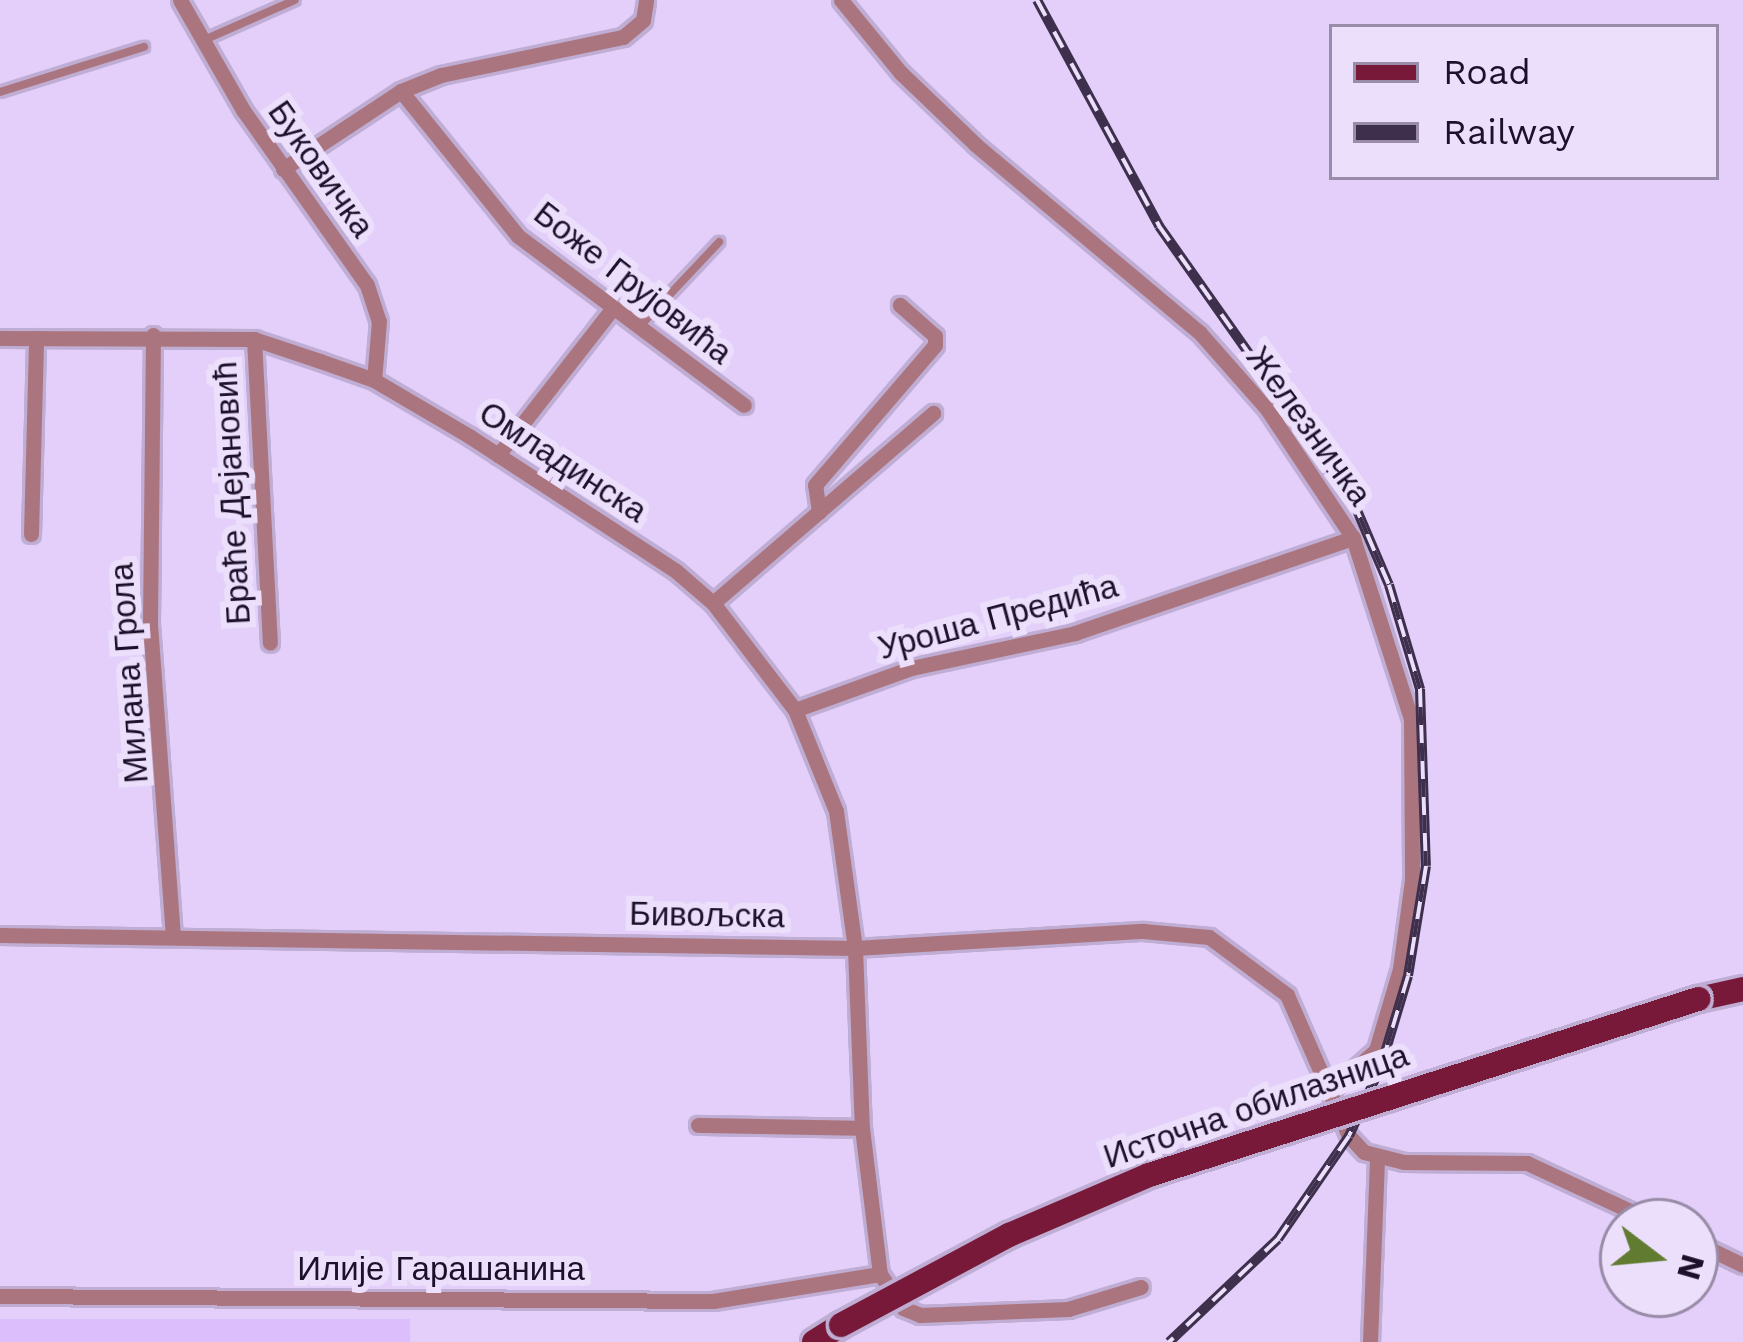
<!DOCTYPE html>
<meta charset="utf-8">
<style>
body{margin:0}
#map{position:relative;width:1743px;height:1342px;overflow:hidden;background:#e3cff9;font-family:"Work Sans",sans-serif}
div>[style]{position:absolute}
.built>*{inset:0;background:#dcbefd;transform-origin:0 0}
.roads{filter:drop-shadow(3px 0 #bfadd4) drop-shadow(-3px 0 #bfadd4) drop-shadow(0 3px #bfadd4) drop-shadow(0 -3px #bfadd4)}
.service>*{height:8px;margin:-4px;padding:0 4px;transform-origin:4px;border-radius:4px;background:#ab757f}
.minor>*{height:15px;margin:-7.5px;padding:0 7.5px;transform-origin:7.5px;border-radius:7.5px;background:#ab757f}
.primary>*{height:24px;margin:-12px;padding:0 12px;transform-origin:12px;border-radius:12px;background:#781939}
.rail>*{height:10px;margin-top:-5px;transform-origin:0;background:repeating-linear-gradient(90deg,#ecdffc 0 18px,#3e304c 0 36px);box-sizing:border-box;border-block:3px solid #3e304c}
.bridges{filter:drop-shadow(3px 0 #bfadd4) drop-shadow(-3px 0 #bfadd4) drop-shadow(0 3px #bfadd4) drop-shadow(0 -3px #bfadd4)}
.primary-bridge>*{height:24px;margin:-12px;padding:0 12px;transform-origin:12px;border-radius:12px;background:#781939}
span{translate:-50% -50%;white-space:nowrap;text-align:center;line-height:1.15;-webkit-text-stroke:12px #ecdffc;paint-order:stroke}
.street-label{font-size:33px;color:#1d102a}
.legend{position:absolute;left:1329px;top:24px;width:390px;height:156px;box-sizing:border-box;background:#ecdffc;border:3px solid #998ca8;margin:0;padding:15px 21px;list-style:none;font-size:36px;color:#1d102a}
.legend li{display:flex;align-items:center;gap:24px;height:60px}
.legend b{width:60px;border:3px solid #998ca8}
.north{position:absolute;left:1599px;top:1198px;width:120px;height:120px;box-sizing:border-box;background:#ecdffc;border:3px solid #998ca8;border-radius:50%;rotate:106deg;font-size:33px;font-weight:700;line-height:48px;text-align:center;color:#1d102a}
.north::after{content:'';display:block;margin:auto;width:42px;height:54px;background:#617c30;clip-path:polygon(50% 0,100% 100%,50% 72%,0 100%)}
</style>
<div id="map">
<div class="built">
<i style="left:410px;top:1319px;width:23px;height:410px;rotate:90deg"></i>
</div>
<div class="roads">
<div class="service">
<i style="left:204px;top:40px;width:99px;rotate:-23.7deg"></i>
<i style="left:0;top:92px;width:151px;rotate:-17.4deg"></i>
<i style="left:639px;top:327px;width:117px;rotate:-46.7deg"></i>
</div>
<div class="minor">
<i style="left:180px;top:0;width:127px;rotate:60.2deg"></i>
<i style="left:243px;top:110px;width:214px;rotate:54.7deg"></i>
<i style="left:367px;top:285px;width:38px;rotate:72deg"></i>
<i style="left:379px;top:321px;width:59px;rotate:94.8deg"></i>
<i style="left:841px;top:0;width:94px;rotate:50.6deg"></i>
<i style="left:901px;top:73px;width:104px;rotate:43.8deg"></i>
<i style="left:976px;top:145px;width:292px;rotate:40deg"></i>
<i style="left:1200px;top:333px;width:101px;rotate:48.6deg"></i>
<i style="left:1267px;top:409px;width:155px;rotate:56.3deg"></i>
<i style="left:1353px;top:538px;width:190px;rotate:72.2deg"></i>
<i style="left:1411px;top:719px;width:161px;rotate:89.6deg"></i>
<i style="left:1412px;top:880px;width:90px;rotate:97.7deg"></i>
<i style="left:1400px;top:969px;width:84px;rotate:106.5deg"></i>
<i style="left:1376px;top:1050px;width:62px;rotate:138.3deg"></i>
<i style="left:401px;top:91px;width:186px;rotate:51.1deg"></i>
<i style="left:518px;top:236px;width:282px;rotate:36.8deg"></i>
<i style="left:283px;top:169px;width:141px;rotate:-33.5deg"></i>
<i style="left:401px;top:91px;width:43px;rotate:-21.8deg"></i>
<i style="left:441px;top:75px;width:186px;rotate:-11.8deg"></i>
<i style="left:623px;top:37px;width:26px;rotate:-40deg"></i>
<i style="left:643px;top:20px;width:20px;rotate:-81deg"></i>
<i style="left:153px;top:335px;width:289px;rotate:90.6deg"></i>
<i style="left:150px;top:624px;width:312px;rotate:85.8deg"></i>
<i style="left:0;top:338px;width:254px;rotate:0.2deg"></i>
<i style="left:254px;top:339px;width:70px;rotate:18.4deg"></i>
<i style="left:320px;top:361px;width:57px;rotate:19.4deg"></i>
<i style="left:374px;top:380px;width:110px;rotate:30.5deg"></i>
<i style="left:469px;top:436px;width:247px;rotate:33.1deg"></i>
<i style="left:676px;top:571px;width:49px;rotate:40.9deg"></i>
<i style="left:713px;top:603px;width:135px;rotate:52.5deg"></i>
<i style="left:795px;top:710px;width:109px;rotate:67.9deg"></i>
<i style="left:836px;top:811px;width:138px;rotate:82.1deg"></i>
<i style="left:855px;top:948px;width:180px;rotate:87.8deg"></i>
<i style="left:862px;top:1128px;width:147px;rotate:83deg"></i>
<i style="left:880px;top:1274px;width:41px;rotate:55.9deg"></i>
<i style="left:903px;top:1308px;width:18px;rotate:22deg"></i>
<i style="left:920px;top:1315px;width:148px;rotate:-2.3deg"></i>
<i style="left:1068px;top:1309px;width:76px;rotate:-16.8deg"></i>
<i style="left:254px;top:339px;width:304px;rotate:87deg"></i>
<i style="left:498px;top:455px;width:187px;rotate:-52deg"></i>
<i style="left:819px;top:512px;width:27px;rotate:-98deg"></i>
<i style="left:815px;top:485px;width:184px;rotate:-49.4deg"></i>
<i style="left:935px;top:345px;width:9px;rotate:-90deg"></i>
<i style="left:935px;top:336px;width:47px;rotate:-138.5deg"></i>
<i style="left:31px;top:534px;width:196px;rotate:-88.5deg"></i>
<i style="left:713px;top:603px;width:291px;rotate:-40.8deg"></i>
<i style="left:795px;top:710px;width:123px;rotate:-19.9deg"></i>
<i style="left:911px;top:668px;width:168px;rotate:-12deg"></i>
<i style="left:1075px;top:633px;width:294px;rotate:-18.9deg"></i>
<i style="left:0;top:935px;width:855px;rotate:0.87deg"></i>
<i style="left:855px;top:948px;width:289px;rotate:-3.4deg"></i>
<i style="left:1143px;top:931px;width:66px;rotate:5.2deg"></i>
<i style="left:1209px;top:937px;width:97px;rotate:36.6deg"></i>
<i style="left:1287px;top:995px;width:154px;rotate:66.3deg"></i>
<i style="left:1349px;top:1136px;width:22px;rotate:47deg"></i>
<i style="left:1364px;top:1152px;width:41px;rotate:14deg"></i>
<i style="left:1404px;top:1162px;width:123px;rotate:0.5deg"></i>
<i style="left:1527px;top:1163px;width:140px;rotate:24.9deg"></i>
<i style="left:698px;top:1125px;width:164px;rotate:1deg"></i>
<i style="left:1695px;top:1242px;width:53px;rotate:25.6deg"></i>
<i style="left:0;top:1296px;width:713px;rotate:0.4deg"></i>
<i style="left:713px;top:1301px;width:169px;rotate:-9.2deg"></i>
<i style="left:1370px;top:1342px;width:185px;rotate:-87.8deg"></i>
</div>
<div class="primary">
<i style="left:1698px;top:999px;width:46px;rotate:-12.5deg"></i>
<i style="left:814px;top:1342px;width:32px;rotate:-32deg"></i>
</div>
</div>
<div class="rail">
<i style="left:1037px;top:0;width:257px;rotate:61.6deg"></i>
<i style="left:1159px;top:226px;width:337px;rotate:54.8deg"></i>
<i style="left:1353px;top:501px;width:91px;rotate:66.8deg"></i>
<i style="left:1389px;top:585px;width:109px;rotate:73.4deg"></i>
<i style="left:1420px;top:689px;width:177px;rotate:88.1deg"></i>
<i style="left:1426px;top:866px;width:111px;rotate:99.3deg"></i>
<i style="left:1408px;top:976px;width:94px;rotate:106.7deg"></i>
<i style="left:1381px;top:1066px;width:77px;rotate:114.6deg"></i>
<i style="left:1349px;top:1136px;width:125px;rotate:124.6deg"></i>
<i style="left:1278px;top:1239px;width:150px;rotate:136.6deg"></i>
</div>
<div class="bridges">
<div class="primary-bridge">
<i style="left:841px;top:1325px;width:191px;rotate:-28.2deg"></i>
<i style="left:1009px;top:1235px;width:152px;rotate:-23.2deg"></i>
<i style="left:1149px;top:1175px;width:577px;rotate:-17.77deg"></i>
</div>
</div>
<div class="street-label">
<span style="left:321px;top:169px;rotate:55deg">Буковичка</span>
<span style="left:633px;top:283px;rotate:38deg">Боже Грујовића</span>
<span style="left:1309px;top:426px;rotate:54deg">Железничка</span>
<span style="left:563px;top:462px;rotate:33deg">Омладинска</span>
<span style="left:232px;top:493px;rotate:-93deg">Браће Дејановић</span>
<span style="left:998px;top:617px;rotate:-15deg">Уроша Предића</span>
<span style="left:129px;top:673px;rotate:-94deg">Милана Грола</span>
<span style="left:707px;top:915px;rotate:1deg">Бивољска</span>
<span style="left:1256px;top:1106px;rotate:-19deg">Источна обилазница</span>
<span style="left:441px;top:1269px">Илије Гарашанина</span>
</div>
<ul class="legend">
<li><b style="height:15px;background:#781939"></b>Road</li>
<li><b style="height:15px;background:#3e304c"></b>Railway</li>
</ul>
<div class="north">N</div>
</div>
